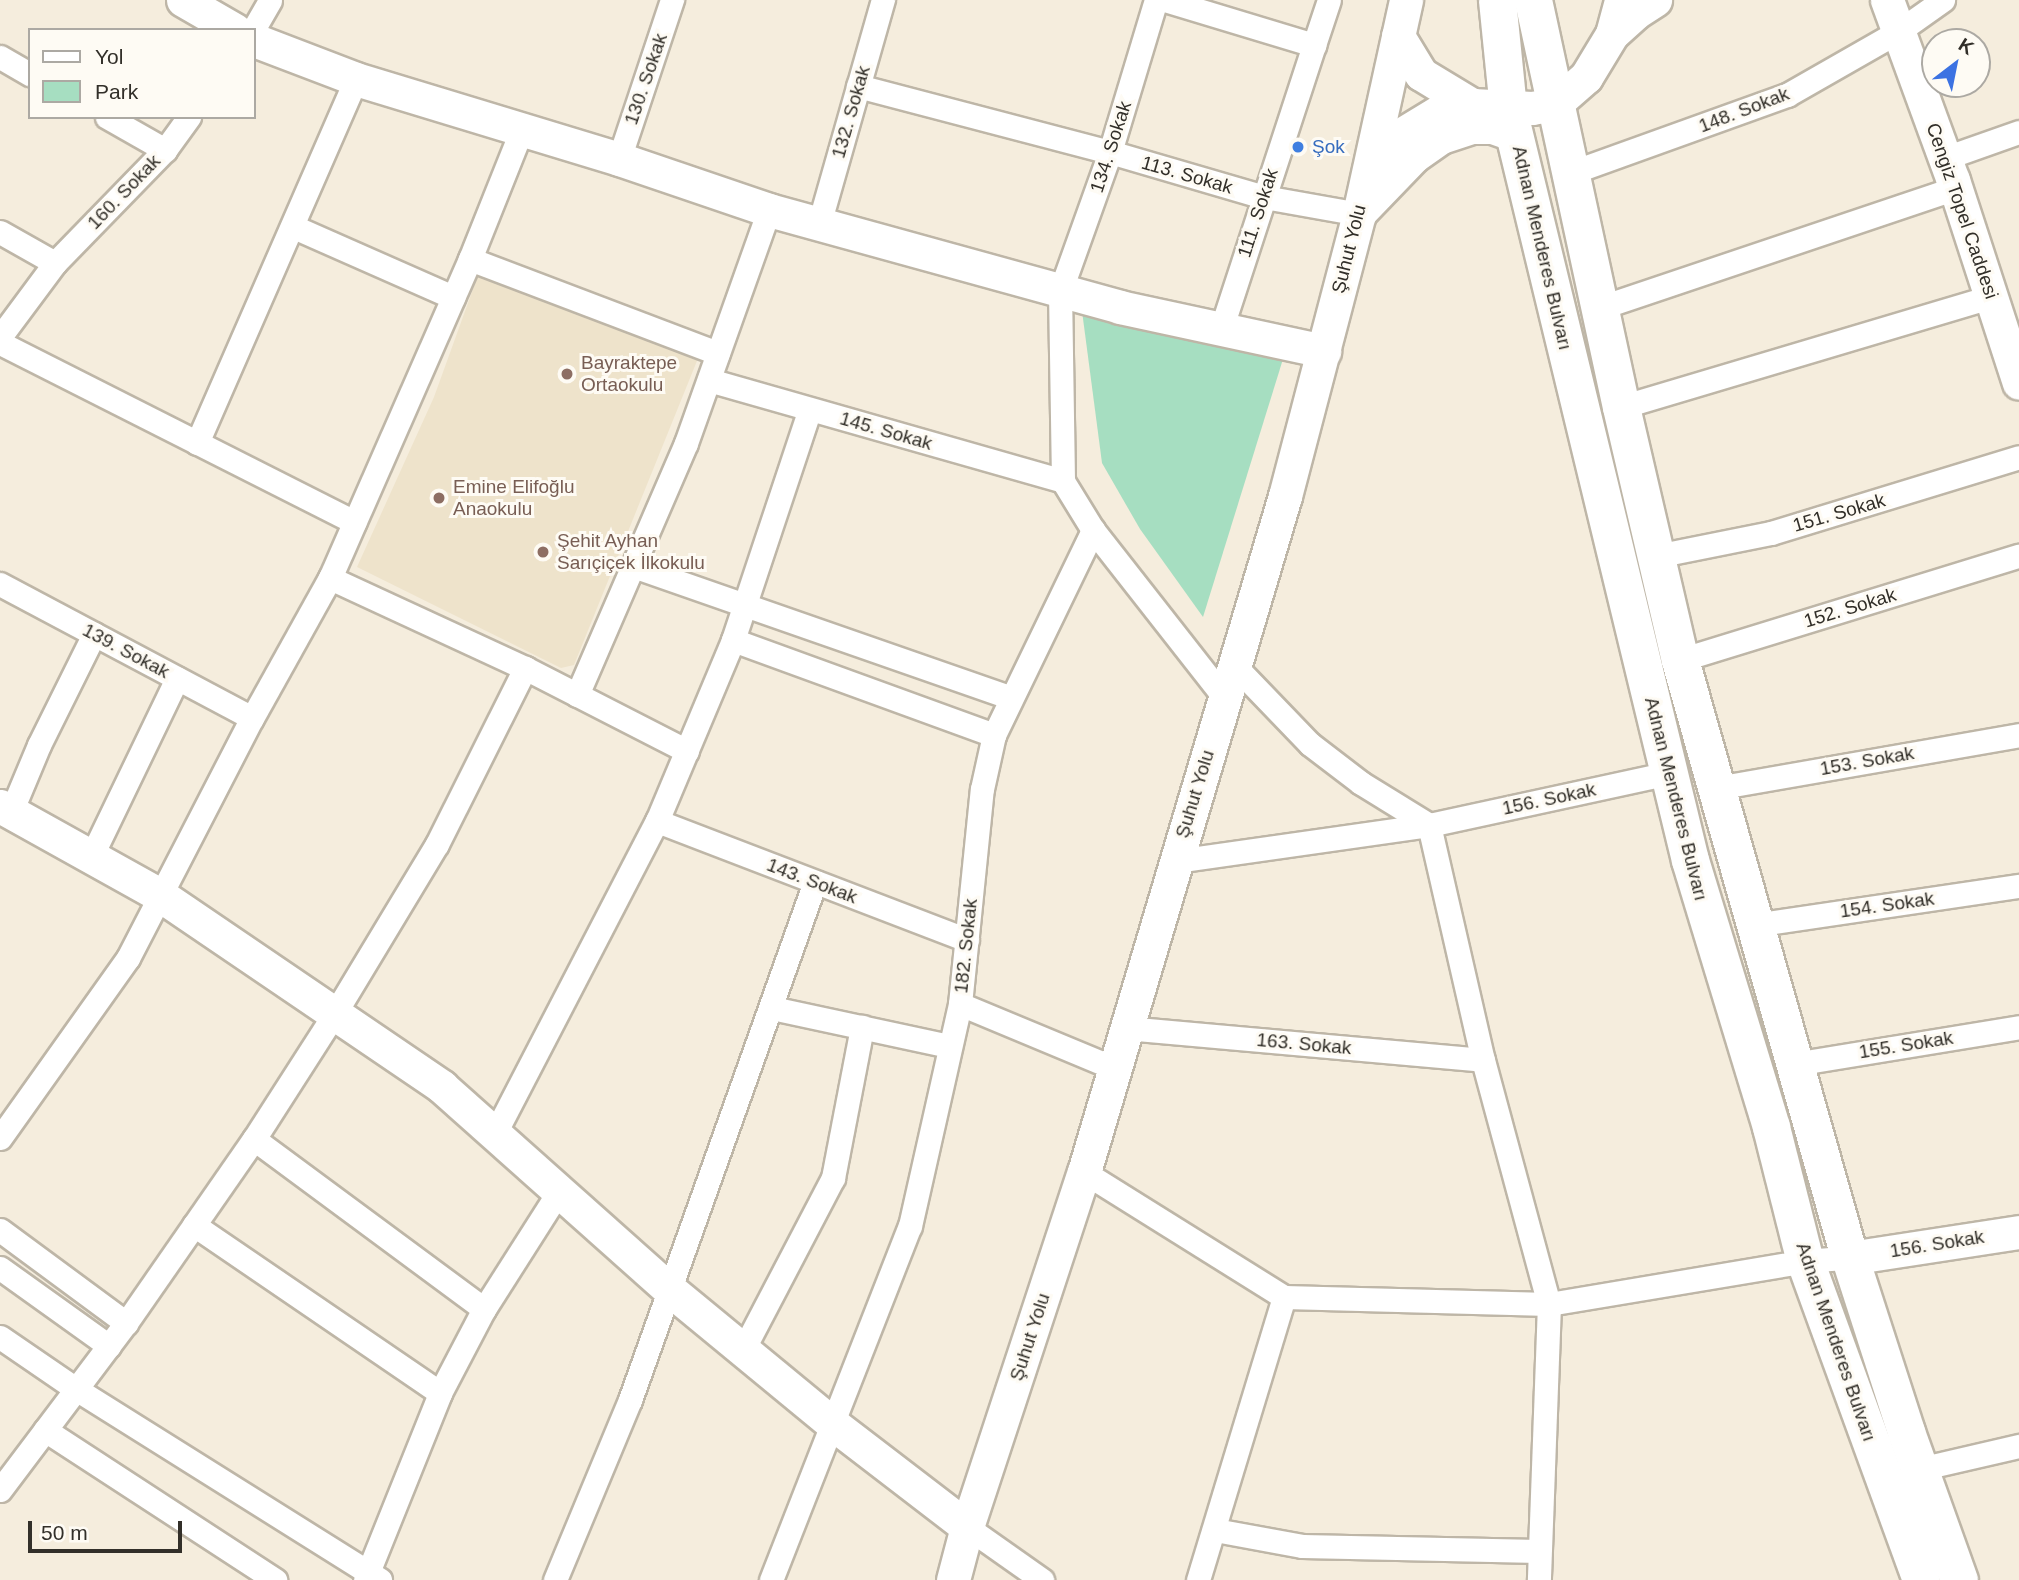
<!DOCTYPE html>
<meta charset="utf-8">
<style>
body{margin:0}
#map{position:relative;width:2019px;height:1580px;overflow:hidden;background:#f5eddd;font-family:Helvetica,sans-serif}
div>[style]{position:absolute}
.built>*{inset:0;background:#eee3cb}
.green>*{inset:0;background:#a6dec1}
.roads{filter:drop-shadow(2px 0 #beb6a7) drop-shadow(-2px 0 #beb6a7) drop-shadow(0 2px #beb6a7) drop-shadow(0 -2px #beb6a7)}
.street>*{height:23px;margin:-11.5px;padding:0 11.5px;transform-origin:11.5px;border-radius:11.5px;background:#fff}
.secondary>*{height:33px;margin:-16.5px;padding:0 16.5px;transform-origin:16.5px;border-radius:16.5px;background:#fff}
.primary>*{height:37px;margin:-18.5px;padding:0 18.5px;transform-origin:18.5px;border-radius:18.5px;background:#fff}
.dots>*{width:19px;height:19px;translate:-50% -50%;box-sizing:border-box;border:4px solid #fefbf4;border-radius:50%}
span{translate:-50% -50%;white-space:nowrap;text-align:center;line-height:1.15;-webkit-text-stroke:6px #fefbf4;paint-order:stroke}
.street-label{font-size:19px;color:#322f29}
.shop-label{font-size:19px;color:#366cbe}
.left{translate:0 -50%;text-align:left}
.education-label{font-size:19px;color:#785e54}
.legend{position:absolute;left:28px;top:28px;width:228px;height:91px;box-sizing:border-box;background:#fefbf4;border:2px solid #aca9a3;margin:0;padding:9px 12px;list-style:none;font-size:21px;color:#322f29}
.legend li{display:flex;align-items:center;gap:14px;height:35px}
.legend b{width:35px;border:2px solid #aca9a3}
.north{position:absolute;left:1921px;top:28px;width:70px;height:70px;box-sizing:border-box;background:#fefbf4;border:2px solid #aca9a3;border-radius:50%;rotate:32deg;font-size:19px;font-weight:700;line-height:28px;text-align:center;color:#322f29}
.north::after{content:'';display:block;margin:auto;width:24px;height:32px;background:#3c72e2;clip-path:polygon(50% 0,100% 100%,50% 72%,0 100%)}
.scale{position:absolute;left:28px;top:1521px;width:154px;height:32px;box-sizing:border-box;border:4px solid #322f29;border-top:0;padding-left:9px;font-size:21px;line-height:24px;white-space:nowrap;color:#322f29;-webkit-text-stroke:5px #fefbf4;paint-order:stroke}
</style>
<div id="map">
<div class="built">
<i style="clip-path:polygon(481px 267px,701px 351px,574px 665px,561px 668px,357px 567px,434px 397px)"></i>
</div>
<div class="green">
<i style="clip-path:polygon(1082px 311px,1283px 359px,1203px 617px,1140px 529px,1102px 463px)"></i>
</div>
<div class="roads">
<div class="street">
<i style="left:1165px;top:0;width:156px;rotate:16.8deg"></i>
<i style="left:1314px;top:45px;width:299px;rotate:108.1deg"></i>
<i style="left:253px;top:30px;width:34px;rotate:-60deg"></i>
<i style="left:1314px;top:45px;width:47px;rotate:-71.6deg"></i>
<i style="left:0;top:57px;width:34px;rotate:30deg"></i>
<i style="left:858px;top:86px;width:260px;rotate:14.7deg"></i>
<i style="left:1110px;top:152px;width:160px;rotate:16.3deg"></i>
<i style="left:1264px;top:197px;width:97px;rotate:10.1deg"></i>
<i style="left:107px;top:117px;width:67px;rotate:29.6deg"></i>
<i style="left:1945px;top:158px;width:78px;rotate:-19.4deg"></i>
<i style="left:619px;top:159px;width:168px;rotate:-71.6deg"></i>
<i style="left:1570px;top:173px;width:231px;rotate:-19.8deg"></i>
<i style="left:1787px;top:95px;width:129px;rotate:-29.7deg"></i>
<i style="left:1899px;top:31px;width:54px;rotate:-35.2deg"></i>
<i style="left:819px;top:224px;width:233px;rotate:-74.1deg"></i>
<i style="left:294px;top:227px;width:174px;rotate:23.8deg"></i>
<i style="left:0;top:232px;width:63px;rotate:29.4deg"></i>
<i style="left:470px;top:259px;width:265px;rotate:20.8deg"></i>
<i style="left:1599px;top:308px;width:377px;rotate:-18.6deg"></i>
<i style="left:0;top:337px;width:92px;rotate:-53.4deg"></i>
<i style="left:55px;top:263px;width:158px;rotate:-45.8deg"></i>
<i style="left:165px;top:150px;width:41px;rotate:-54deg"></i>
<i style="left:0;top:343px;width:397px;rotate:26.8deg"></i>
<i style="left:709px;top:380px;width:368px;rotate:15.9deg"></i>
<i style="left:1621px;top:407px;width:386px;rotate:-16.6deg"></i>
<i style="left:197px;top:443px;width:397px;rotate:-66.4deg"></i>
<i style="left:1063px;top:481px;width:189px;rotate:-90.9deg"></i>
<i style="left:1060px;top:292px;width:149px;rotate:-70.3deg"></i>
<i style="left:1110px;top:152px;width:159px;rotate:-73.2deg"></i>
<i style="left:1093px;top:530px;width:212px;rotate:51.9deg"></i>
<i style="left:1656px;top:556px;width:117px;rotate:-11.3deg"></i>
<i style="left:1771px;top:533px;width:259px;rotate:-17deg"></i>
<i style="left:633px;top:566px;width:400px;rotate:19.2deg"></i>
<i style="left:330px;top:578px;width:215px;rotate:24.8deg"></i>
<i style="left:525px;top:668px;width:182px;rotate:27.1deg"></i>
<i style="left:0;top:584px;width:285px;rotate:28deg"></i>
<i style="left:733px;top:640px;width:278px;rotate:20deg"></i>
<i style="left:1680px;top:660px;width:355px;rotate:-17.1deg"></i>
<i style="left:1233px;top:664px;width:111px;rotate:46.1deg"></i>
<i style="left:1310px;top:744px;width:64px;rotate:37.4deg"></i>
<i style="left:1361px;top:783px;width:80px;rotate:31.7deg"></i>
<i style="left:1429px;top:825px;width:241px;rotate:77.1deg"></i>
<i style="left:1483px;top:1060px;width:253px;rotate:74.9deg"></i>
<i style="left:1549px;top:1304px;width:276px;rotate:92.1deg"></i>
<i style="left:577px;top:695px;width:275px;rotate:-66.6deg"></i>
<i style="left:686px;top:443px;width:247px;rotate:-70.4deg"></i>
<i style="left:1716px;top:788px;width:308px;rotate:-9.9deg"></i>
<i style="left:11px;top:812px;width:73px;rotate:-67.3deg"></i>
<i style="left:39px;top:745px;width:124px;rotate:-63.6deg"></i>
<i style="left:657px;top:821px;width:332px;rotate:21deg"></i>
<i style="left:92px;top:855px;width:196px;rotate:-64.3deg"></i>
<i style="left:1176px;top:861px;width:256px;rotate:-8.1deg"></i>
<i style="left:1429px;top:825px;width:246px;rotate:-12.2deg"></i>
<i style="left:1754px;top:925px;width:268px;rotate:-8.4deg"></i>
<i style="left:960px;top:1004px;width:167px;rotate:22.6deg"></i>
<i style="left:772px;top:1008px;width:181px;rotate:12.1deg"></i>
<i style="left:1126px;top:1028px;width:358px;rotate:5.1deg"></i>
<i style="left:1794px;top:1064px;width:228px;rotate:-9.3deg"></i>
<i style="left:494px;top:1135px;width:354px;rotate:-62.6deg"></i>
<i style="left:657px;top:821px;width:196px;rotate:-67.2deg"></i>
<i style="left:733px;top:640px;width:243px;rotate:-71.6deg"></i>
<i style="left:0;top:1138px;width:221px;rotate:-54.6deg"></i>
<i style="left:128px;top:958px;width:270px;rotate:-62.7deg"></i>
<i style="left:252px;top:718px;width:160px;rotate:-60.9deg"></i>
<i style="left:330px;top:578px;width:348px;rotate:-66.3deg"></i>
<i style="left:470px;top:259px;width:140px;rotate:-68.2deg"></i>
<i style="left:254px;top:1139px;width:286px;rotate:36.5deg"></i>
<i style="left:1084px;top:1172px;width:236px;rotate:32deg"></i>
<i style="left:1284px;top:1297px;width:265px;rotate:1.5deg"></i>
<i style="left:1549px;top:1304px;width:260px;rotate:-9.5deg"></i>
<i style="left:1805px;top:1261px;width:51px;rotate:-4.5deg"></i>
<i style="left:194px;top:1225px;width:298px;rotate:34.3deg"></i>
<i style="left:0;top:1230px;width:157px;rotate:36.4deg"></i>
<i style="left:0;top:1268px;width:134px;rotate:35.6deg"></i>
<i style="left:0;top:1337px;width:92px;rotate:34.4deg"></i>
<i style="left:76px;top:1389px;width:359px;rotate:32.1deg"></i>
<i style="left:743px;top:1350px;width:194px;rotate:-62.4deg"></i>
<i style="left:833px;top:1178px;width:154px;rotate:-79.1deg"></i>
<i style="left:45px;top:1430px;width:275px;rotate:33.1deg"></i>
<i style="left:1919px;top:1469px;width:103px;rotate:-13deg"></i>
<i style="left:0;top:1490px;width:209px;rotate:-53deg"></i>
<i style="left:126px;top:1323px;width:224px;rotate:-55.2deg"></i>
<i style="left:254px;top:1139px;width:150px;rotate:-57.3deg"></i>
<i style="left:335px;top:1013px;width:197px;rotate:-58.9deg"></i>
<i style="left:437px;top:844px;width:197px;rotate:-63.4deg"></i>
<i style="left:967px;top:1527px;width:92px;rotate:35.2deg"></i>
<i style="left:1215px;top:1530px;width:88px;rotate:10.4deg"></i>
<i style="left:1302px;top:1546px;width:237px;rotate:1.2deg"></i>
<i style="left:365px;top:1580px;width:201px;rotate:-68.1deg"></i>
<i style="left:440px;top:1393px;width:95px;rotate:-62.4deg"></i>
<i style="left:484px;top:1309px;width:138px;rotate:-57.5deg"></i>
<i style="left:555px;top:1580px;width:195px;rotate:-67.4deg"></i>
<i style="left:630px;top:1400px;width:550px;rotate:-70.35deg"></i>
<i style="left:771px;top:1580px;width:380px;rotate:-68.6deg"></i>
<i style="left:910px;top:1226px;width:228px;rotate:-77.3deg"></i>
<i style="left:960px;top:1004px;width:216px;rotate:-84.2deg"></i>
<i style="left:982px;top:789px;width:55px;rotate:-77.5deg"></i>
<i style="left:994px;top:735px;width:228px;rotate:-64.2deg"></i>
<i style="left:1093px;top:530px;width:57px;rotate:-121.5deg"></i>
<i style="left:1198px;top:1580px;width:296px;rotate:-73.1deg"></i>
</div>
<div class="secondary">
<i style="left:183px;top:0;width:60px;rotate:30deg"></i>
<i style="left:1887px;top:0;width:192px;rotate:69.9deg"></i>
<i style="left:1953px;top:180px;width:213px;rotate:72deg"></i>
<i style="left:1612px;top:34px;width:31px;rotate:-42deg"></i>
<i style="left:1635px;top:13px;width:24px;rotate:-33deg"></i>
<i style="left:1398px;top:36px;width:44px;rotate:58.8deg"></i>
<i style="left:1421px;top:74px;width:60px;rotate:31.3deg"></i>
<i style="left:1472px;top:105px;width:60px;rotate:2.9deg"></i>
<i style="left:1532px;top:108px;width:23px;rotate:-10deg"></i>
<i style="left:1555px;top:104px;width:41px;rotate:-41.1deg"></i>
<i style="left:1586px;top:77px;width:50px;rotate:-58.8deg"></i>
<i style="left:1612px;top:34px;width:35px;rotate:-75deg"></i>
<i style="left:254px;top:40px;width:109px;rotate:20.9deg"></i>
<i style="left:356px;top:79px;width:275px;rotate:16.9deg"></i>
<i style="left:619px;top:159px;width:158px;rotate:18.8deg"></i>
<i style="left:769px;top:210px;width:364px;rotate:15.4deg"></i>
<i style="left:1120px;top:307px;width:209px;rotate:12.2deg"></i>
<i style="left:1381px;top:177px;width:43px;rotate:-68.2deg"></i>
<i style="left:1397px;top:137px;width:50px;rotate:-31.2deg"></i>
<i style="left:1440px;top:111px;width:33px;rotate:-11deg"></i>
<i style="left:1360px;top:212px;width:78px;rotate:-46deg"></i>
<i style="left:1414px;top:156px;width:33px;rotate:-35deg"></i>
<i style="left:1441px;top:137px;width:32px;rotate:-18deg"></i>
<i style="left:1471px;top:127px;width:21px"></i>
<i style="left:1492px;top:127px;width:21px;rotate:19deg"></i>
<i style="left:0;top:806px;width:183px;rotate:29.1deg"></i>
<i style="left:160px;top:895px;width:341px;rotate:34.2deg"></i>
<i style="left:442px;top:1087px;width:304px;rotate:41.7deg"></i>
<i style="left:669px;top:1289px;width:212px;rotate:39.5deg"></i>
<i style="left:833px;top:1424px;width:169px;rotate:37.5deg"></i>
<i style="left:1856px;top:1257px;width:165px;rotate:-8.7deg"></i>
<i style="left:953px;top:1580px;width:55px;rotate:-75.2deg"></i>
<i style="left:967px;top:1527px;width:374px;rotate:-71.8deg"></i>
<i style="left:1084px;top:1172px;width:705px;rotate:-73.44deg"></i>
<i style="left:1285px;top:496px;width:292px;rotate:-75.3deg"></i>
<i style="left:1359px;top:214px;width:219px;rotate:-77.6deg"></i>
</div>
<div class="primary">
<i style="left:1497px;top:0;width:110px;rotate:84.2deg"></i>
<i style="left:1508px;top:109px;width:773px;rotate:76.38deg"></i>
<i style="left:1690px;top:860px;width:279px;rotate:73.1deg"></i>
<i style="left:1771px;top:1127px;width:138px;rotate:75.8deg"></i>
<i style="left:1805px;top:1261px;width:339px;rotate:70deg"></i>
<i style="left:1533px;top:0;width:416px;rotate:77.8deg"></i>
<i style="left:1621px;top:407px;width:260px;rotate:76.9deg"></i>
<i style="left:1680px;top:660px;width:612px;rotate:74.17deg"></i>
<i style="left:1847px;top:1249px;width:192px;rotate:72.1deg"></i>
<i style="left:1906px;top:1432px;width:157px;rotate:70.3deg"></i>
</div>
</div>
<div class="dots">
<i style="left:1298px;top:147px;background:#3f7fe0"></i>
<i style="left:567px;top:374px;background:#8d6e63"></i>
<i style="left:439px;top:498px;background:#8d6e63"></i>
<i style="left:543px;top:552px;background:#8d6e63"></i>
</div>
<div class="street-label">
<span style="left:646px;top:79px;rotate:-71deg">130. Sokak</span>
<span style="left:1744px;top:110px;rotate:-21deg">148. Sokak</span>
<span style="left:851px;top:112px;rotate:-74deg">132. Sokak</span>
<span style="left:1111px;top:147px;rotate:-72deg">134. Sokak</span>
<span style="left:1187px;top:175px;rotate:16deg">113. Sokak</span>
<span style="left:124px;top:192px;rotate:-46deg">160. Sokak</span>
<span style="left:1962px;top:211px;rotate:71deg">Cengiz Topel Caddesi</span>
<span style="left:1258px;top:213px;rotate:-72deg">111. Sokak</span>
<span style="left:1542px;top:248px;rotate:77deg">Adnan Menderes Bulvarı</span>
<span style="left:1349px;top:249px;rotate:-76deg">Şuhut Yolu</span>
<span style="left:886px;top:431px;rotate:16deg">145. Sokak</span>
<span style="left:1839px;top:513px;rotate:-16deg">151. Sokak</span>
<span style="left:1850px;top:608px;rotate:-17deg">152. Sokak</span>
<span style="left:126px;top:651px;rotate:28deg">139. Sokak</span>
<span style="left:1867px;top:761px;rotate:-10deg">153. Sokak</span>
<span style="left:1195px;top:794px;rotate:-73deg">Şuhut Yolu</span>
<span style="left:1549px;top:799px;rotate:-12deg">156. Sokak</span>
<span style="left:1676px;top:799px;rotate:76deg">Adnan Menderes Bulvarı</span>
<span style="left:812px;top:881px;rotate:21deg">143. Sokak</span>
<span style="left:1887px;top:905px;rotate:-8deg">154. Sokak</span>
<span style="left:966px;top:946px;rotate:-84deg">182. Sokak</span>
<span style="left:1304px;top:1044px;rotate:5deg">163. Sokak</span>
<span style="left:1906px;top:1045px;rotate:-9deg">155. Sokak</span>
<span style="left:1937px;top:1244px;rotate:-9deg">156. Sokak</span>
<span style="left:1030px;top:1337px;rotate:-72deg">Şuhut Yolu</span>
<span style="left:1836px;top:1342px;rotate:71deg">Adnan Menderes Bulvarı</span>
</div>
<div class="shop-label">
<span class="left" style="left:1312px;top:147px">Şok</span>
</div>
<div class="education-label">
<span class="left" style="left:581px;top:374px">Bayraktepe<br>Ortaokulu</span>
<span class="left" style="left:453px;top:498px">Emine Elifoğlu<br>Anaokulu</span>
<span class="left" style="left:557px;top:552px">Şehit Ayhan<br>Sarıçiçek İlkokulu</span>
</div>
<ul class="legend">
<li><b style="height:9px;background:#fff"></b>Yol</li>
<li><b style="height:19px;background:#a6dec1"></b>Park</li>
</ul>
<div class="north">K</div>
<div class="scale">50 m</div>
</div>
